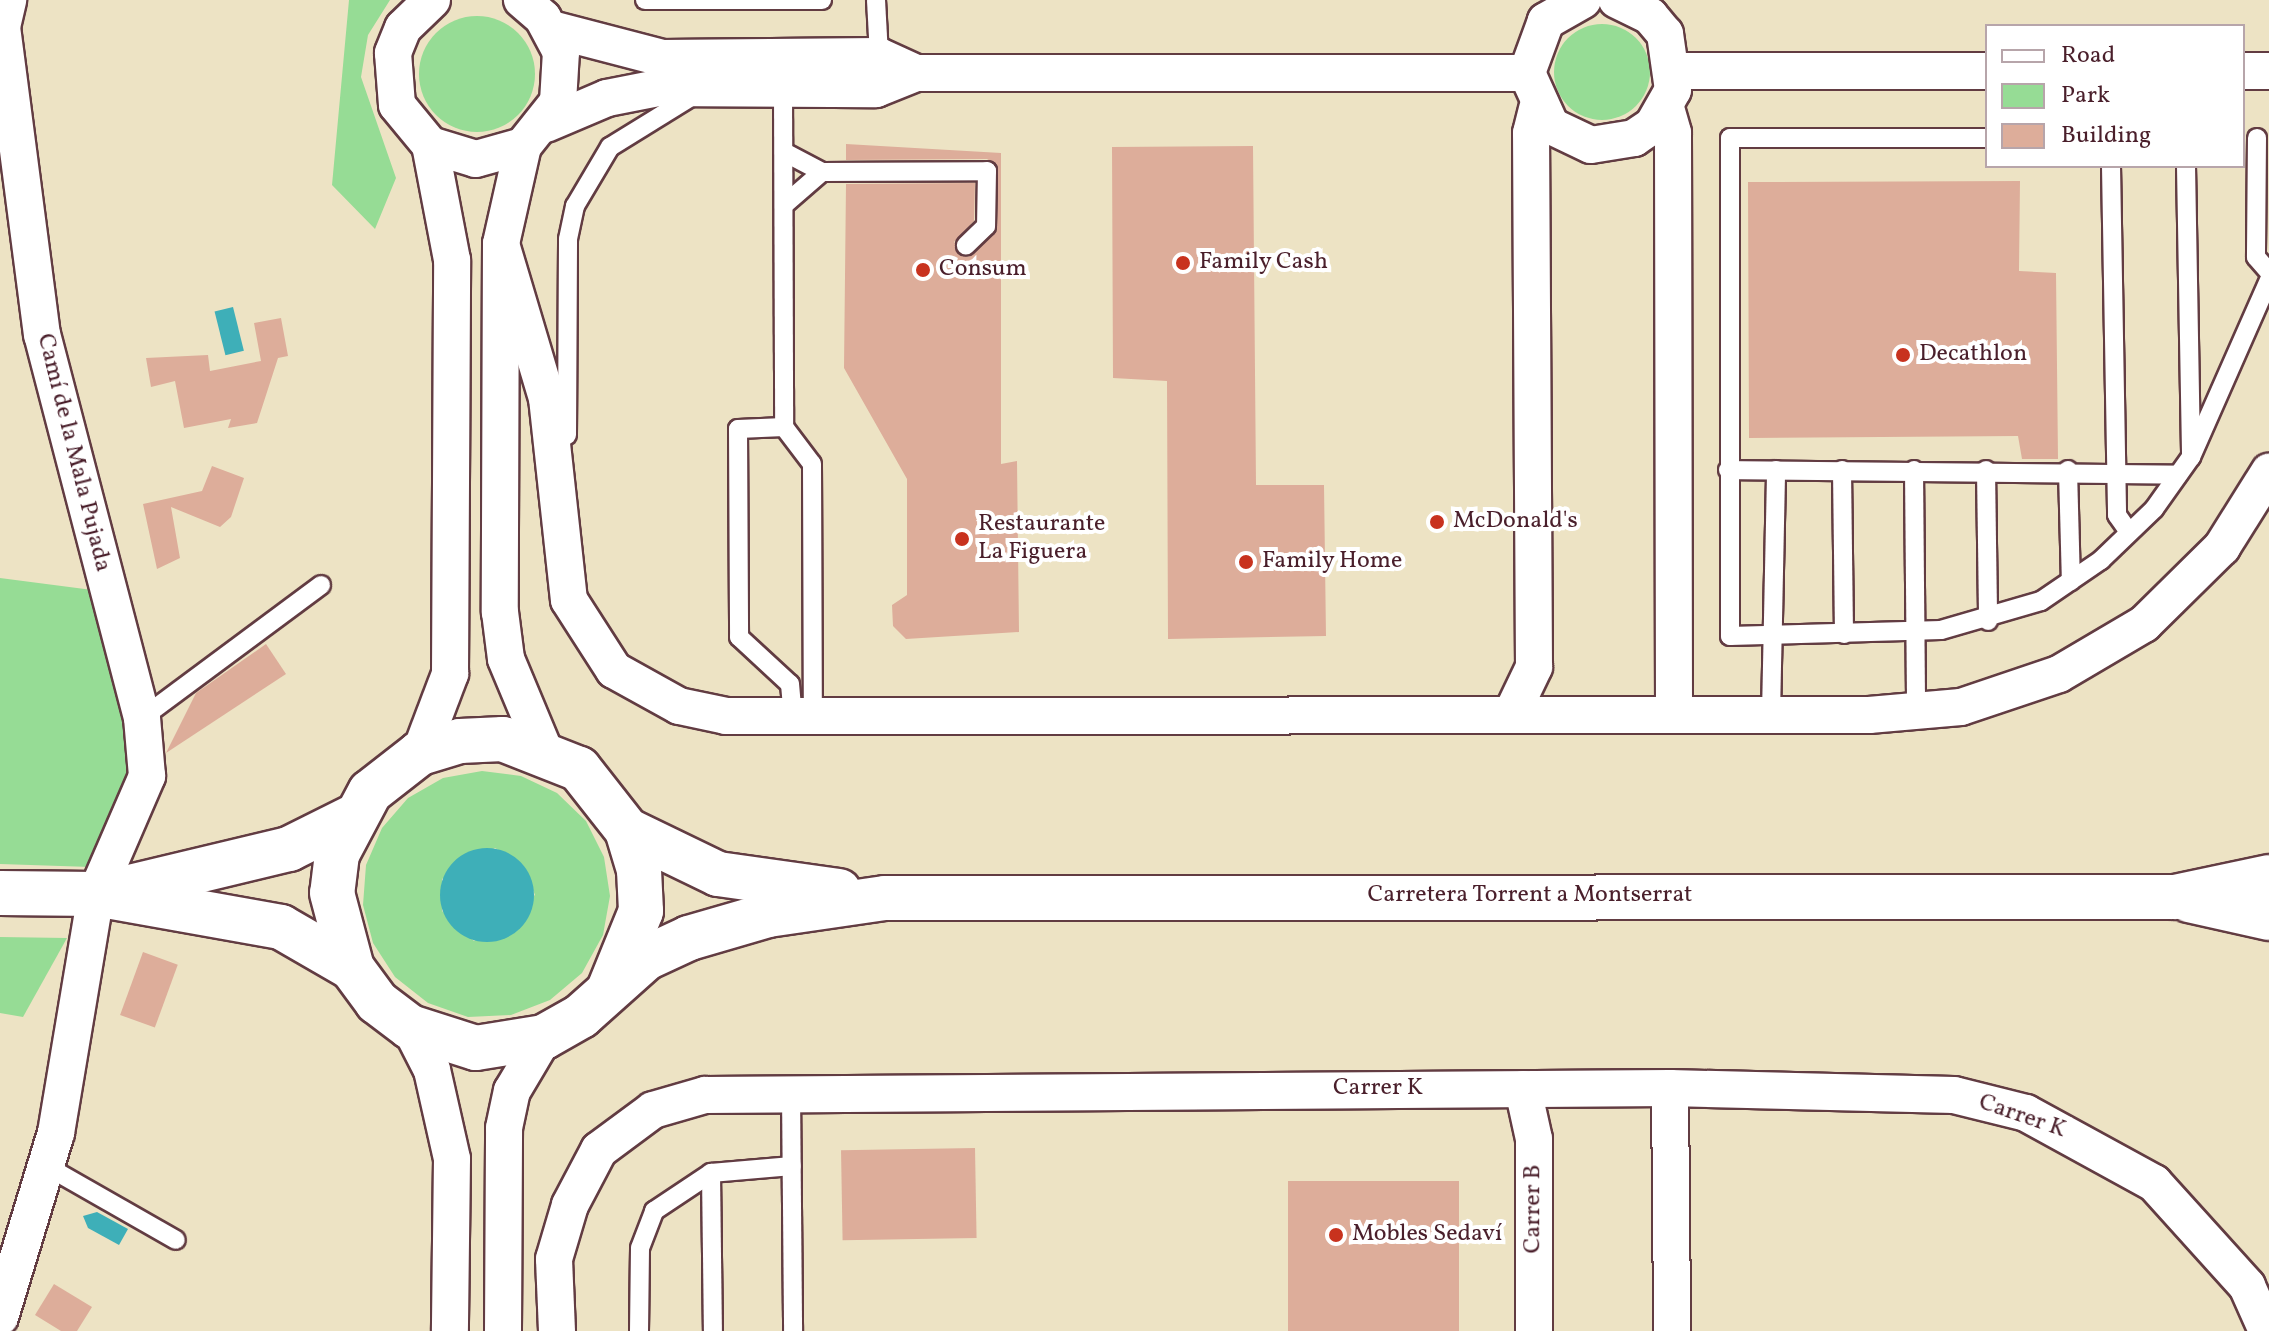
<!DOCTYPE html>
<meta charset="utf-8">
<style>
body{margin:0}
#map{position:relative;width:2269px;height:1331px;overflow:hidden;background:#ede3c4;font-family:Vollkorn,serif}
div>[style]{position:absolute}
.green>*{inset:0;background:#96dc95}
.round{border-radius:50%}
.water>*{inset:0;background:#3eafb8;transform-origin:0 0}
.building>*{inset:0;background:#ddad9a;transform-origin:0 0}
.roads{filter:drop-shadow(2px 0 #623c42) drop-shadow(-2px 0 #623c42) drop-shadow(0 2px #623c42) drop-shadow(0 -2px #623c42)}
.service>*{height:18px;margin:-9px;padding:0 9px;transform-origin:9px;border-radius:9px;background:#fff}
.minor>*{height:36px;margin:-18px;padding:0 18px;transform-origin:18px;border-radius:18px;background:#fff}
.secondary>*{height:44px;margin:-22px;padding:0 22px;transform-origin:22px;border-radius:22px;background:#fff}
.dots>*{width:22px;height:22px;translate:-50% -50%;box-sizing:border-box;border:4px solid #fff;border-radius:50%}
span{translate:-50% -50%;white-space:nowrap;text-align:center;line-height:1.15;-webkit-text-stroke:8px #fff;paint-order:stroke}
.poi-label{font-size:24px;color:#4a1f2b}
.left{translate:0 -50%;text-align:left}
.street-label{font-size:24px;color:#4a1f2b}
.legend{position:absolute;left:1985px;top:24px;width:260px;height:144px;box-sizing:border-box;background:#fff;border:2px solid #b7a5aa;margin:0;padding:10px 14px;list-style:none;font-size:24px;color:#4a1f2b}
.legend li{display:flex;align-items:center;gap:16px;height:40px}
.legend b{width:40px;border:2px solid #b7a5aa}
</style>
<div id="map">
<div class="green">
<i style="clip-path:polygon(349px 0,390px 0,368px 35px,361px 77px,396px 178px,375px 229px,332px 185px)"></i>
<i class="round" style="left:419px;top:16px;width:116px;height:116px"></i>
<i class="round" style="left:1554px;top:24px;width:96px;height:96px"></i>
<i style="clip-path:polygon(0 578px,100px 591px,140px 743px,130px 789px,91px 867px,0 864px)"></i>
<i style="clip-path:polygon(evenodd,482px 771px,521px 776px,557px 793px,586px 821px,604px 857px,610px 896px,603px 935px,582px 973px,550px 1000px,511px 1015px,468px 1017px,428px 1003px,395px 977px,373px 943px,363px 905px,366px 865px,382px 828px,408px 798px,443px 778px,482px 771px,495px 848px,523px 865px,535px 895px,474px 941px,442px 911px,442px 879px,495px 848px)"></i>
<i style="clip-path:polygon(0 937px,67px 938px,23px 1017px,0 1013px)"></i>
</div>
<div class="water">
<i style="left:233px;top:307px;width:45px;height:19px;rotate:76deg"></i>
<i class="round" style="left:440px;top:848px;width:94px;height:94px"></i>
<i style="clip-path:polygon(97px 1212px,128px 1229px,119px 1245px,88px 1228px,83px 1216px)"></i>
</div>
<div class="building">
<i style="clip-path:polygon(846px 144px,1001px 153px,1001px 464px,1017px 461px,1019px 632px,906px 639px,893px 626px,892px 605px,907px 595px,907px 479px,844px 368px,846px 184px,975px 183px,974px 221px,954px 242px,968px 257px,997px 230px,998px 166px,987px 159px,846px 160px)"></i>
<i style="clip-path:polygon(1253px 146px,1256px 485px,1324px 485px,1326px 636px,1168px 639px,1167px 381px,1113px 378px,1112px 147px)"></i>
<i style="clip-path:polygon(2020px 181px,2019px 271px,2056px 273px,2058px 459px,2022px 459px,2018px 436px,1749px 438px,1748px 182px)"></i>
<i style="clip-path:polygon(281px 318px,288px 356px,278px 358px,257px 423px,228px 428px,231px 419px,184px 428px,175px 381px,151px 387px,146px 358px,208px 355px,210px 371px,261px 361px,254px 323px)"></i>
<i style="clip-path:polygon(212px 466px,244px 478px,231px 517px,220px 527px,171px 507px,180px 558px,157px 569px,143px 504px,202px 491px)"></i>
<i style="clip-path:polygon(266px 644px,286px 674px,166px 753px,196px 693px)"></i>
<i style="left:143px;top:952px;width:37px;height:67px;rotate:20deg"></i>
<i style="left:975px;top:1148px;width:90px;height:134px;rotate:89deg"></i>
<i style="left:1288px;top:1181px;width:171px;height:150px"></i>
<i style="clip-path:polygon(54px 1284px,92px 1307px,77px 1331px,61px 1331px,35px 1315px)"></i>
</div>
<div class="roads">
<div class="service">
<i style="left:645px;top:0;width:177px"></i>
<i style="left:876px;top:0;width:56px;rotate:86.9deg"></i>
<i style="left:783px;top:90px;width:337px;rotate:89.8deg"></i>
<i style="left:784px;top:427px;width:46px;rotate:52.9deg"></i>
<i style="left:812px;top:464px;width:252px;rotate:89.8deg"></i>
<i style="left:1987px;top:138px;width:257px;rotate:180deg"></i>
<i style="left:1730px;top:138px;width:498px;rotate:90deg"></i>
<i style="left:1730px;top:636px;width:211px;rotate:-1.6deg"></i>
<i style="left:1941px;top:630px;width:104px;rotate:-16.2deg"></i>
<i style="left:2041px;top:601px;width:73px;rotate:-34.3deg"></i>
<i style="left:2101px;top:560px;width:74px;rotate:-43.9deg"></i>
<i style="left:2154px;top:509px;width:64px;rotate:-54.6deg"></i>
<i style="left:2191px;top:457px;width:193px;rotate:-66.2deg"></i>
<i style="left:2257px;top:138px;width:119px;rotate:90.5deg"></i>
<i style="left:2256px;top:257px;width:20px;rotate:49deg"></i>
<i style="left:784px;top:152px;width:43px;rotate:27.8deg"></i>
<i style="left:822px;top:172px;width:165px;rotate:-0.3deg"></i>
<i style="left:987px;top:171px;width:55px;rotate:91deg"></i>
<i style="left:986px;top:226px;width:28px;rotate:136deg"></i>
<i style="left:2111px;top:166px;width:349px;rotate:89deg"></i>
<i style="left:2117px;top:515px;width:21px;rotate:55deg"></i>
<i style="left:2186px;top:166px;width:291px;rotate:89deg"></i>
<i style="left:784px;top:205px;width:50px;rotate:-41deg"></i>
<i style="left:784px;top:427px;width:46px;rotate:177.5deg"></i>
<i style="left:738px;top:429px;width:208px;rotate:89.7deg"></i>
<i style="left:739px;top:637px;width:69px;rotate:42.7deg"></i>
<i style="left:790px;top:684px;width:32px;rotate:85deg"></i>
<i style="left:567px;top:435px;width:196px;rotate:-89.7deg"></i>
<i style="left:568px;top:239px;width:34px;rotate:-78deg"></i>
<i style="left:575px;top:206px;width:69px;rotate:-59.3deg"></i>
<i style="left:610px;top:147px;width:95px;rotate:-31.7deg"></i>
<i style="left:1728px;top:470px;width:450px;rotate:0.6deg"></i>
<i style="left:1842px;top:470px;width:164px;rotate:89.3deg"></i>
<i style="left:1914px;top:470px;width:242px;rotate:89.5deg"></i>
<i style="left:1986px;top:470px;width:151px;rotate:89.2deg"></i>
<i style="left:2068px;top:470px;width:111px;rotate:88.5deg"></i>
<i style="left:1771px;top:714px;width:244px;rotate:-88.8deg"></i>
<i style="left:142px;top:718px;width:223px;rotate:-36.6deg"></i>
<i style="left:791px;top:1091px;width:240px;rotate:89.5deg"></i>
<i style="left:48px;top:1167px;width:147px;rotate:29.7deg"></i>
<i style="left:711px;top:1173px;width:158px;rotate:89.3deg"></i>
<i style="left:639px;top:1331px;width:83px;rotate:-89.3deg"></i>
<i style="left:640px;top:1248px;width:40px;rotate:-69deg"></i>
<i style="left:654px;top:1211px;width:69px;rotate:-33.7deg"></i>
<i style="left:711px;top:1173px;width:81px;rotate:-4.9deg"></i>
</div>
<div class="minor">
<i style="left:432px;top:0;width:40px;rotate:136deg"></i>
<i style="left:403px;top:28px;width:27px;rotate:112deg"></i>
<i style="left:393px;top:53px;width:52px;rotate:85.6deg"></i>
<i style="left:397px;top:105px;width:52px;rotate:50.5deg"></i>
<i style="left:430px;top:145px;width:48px;rotate:16.9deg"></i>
<i style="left:476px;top:159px;width:49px;rotate:-15.5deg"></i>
<i style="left:523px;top:146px;width:56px;rotate:-51.5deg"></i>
<i style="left:558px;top:102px;width:50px;rotate:-86.6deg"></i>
<i style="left:561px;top:52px;width:38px;rotate:-118deg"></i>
<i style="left:543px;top:18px;width:28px;rotate:-139deg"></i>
<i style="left:1583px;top:0;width:43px;rotate:150.4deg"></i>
<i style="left:1546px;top:21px;width:55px;rotate:110.1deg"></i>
<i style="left:1527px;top:73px;width:58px;rotate:65.6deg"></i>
<i style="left:1551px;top:126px;width:44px;rotate:25.4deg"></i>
<i style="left:1591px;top:145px;width:44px;rotate:-9.2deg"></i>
<i style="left:1634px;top:138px;width:23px;rotate:-34deg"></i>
<i style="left:1653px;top:125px;width:40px;rotate:-60.3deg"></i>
<i style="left:1673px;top:90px;width:57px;rotate:-98.1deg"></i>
<i style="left:1665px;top:34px;width:23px;rotate:-130deg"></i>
<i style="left:1650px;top:16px;width:37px;rotate:-154deg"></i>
<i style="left:551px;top:29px;width:115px;rotate:14.6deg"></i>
<i style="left:662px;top:58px;width:217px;rotate:-0.5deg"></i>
<i style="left:879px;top:56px;width:41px;rotate:24.7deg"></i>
<i style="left:1675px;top:71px;width:312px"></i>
<i style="left:2243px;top:71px;width:26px"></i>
<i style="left:1666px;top:108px;width:26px;rotate:74deg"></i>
<i style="left:1673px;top:133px;width:581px;rotate:89.9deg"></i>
<i style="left:546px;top:124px;width:66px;rotate:-23.1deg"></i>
<i style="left:607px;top:98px;width:52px;rotate:-11.1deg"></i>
<i style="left:658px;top:88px;width:218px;rotate:0.3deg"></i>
<i style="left:876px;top:89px;width:43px;rotate:-21.8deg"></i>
<i style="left:916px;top:73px;width:611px"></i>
<i style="left:523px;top:146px;width:100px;rotate:102.7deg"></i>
<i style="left:501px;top:244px;width:368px;rotate:90.2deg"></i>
<i style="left:500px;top:612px;width:47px;rotate:82.7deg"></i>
<i style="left:506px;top:659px;width:99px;rotate:67.3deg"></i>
<i style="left:501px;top:244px;width:161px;rotate:73.4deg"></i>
<i style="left:547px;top:398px;width:203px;rotate:83.8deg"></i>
<i style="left:569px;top:600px;width:83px;rotate:57.3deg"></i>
<i style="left:614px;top:670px;width:74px;rotate:29deg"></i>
<i style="left:679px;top:706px;width:48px;rotate:12deg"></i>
<i style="left:726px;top:716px;width:1143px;rotate:-0.05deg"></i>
<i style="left:1869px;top:715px;width:92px;rotate:-5deg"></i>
<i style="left:1961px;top:707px;width:103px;rotate:-18.6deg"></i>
<i style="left:2059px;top:674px;width:99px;rotate:-30.5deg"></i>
<i style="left:2144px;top:624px;width:110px;rotate:-44.6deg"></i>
<i style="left:2222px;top:547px;width:89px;rotate:-57.9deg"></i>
<i style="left:1512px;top:713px;width:51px;rotate:-64.4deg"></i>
<i style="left:1534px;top:667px;width:534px;rotate:-90.32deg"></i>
<i style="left:1531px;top:133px;width:25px;rotate:-76deg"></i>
<i style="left:420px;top:753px;width:85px;rotate:-69.2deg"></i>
<i style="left:450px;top:674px;width:414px;rotate:-89.7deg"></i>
<i style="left:452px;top:260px;width:117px;rotate:-100.8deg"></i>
<i style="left:410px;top:1027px;width:48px;rotate:62.9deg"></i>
<i style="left:432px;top:1070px;width:91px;rotate:77.3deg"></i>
<i style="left:452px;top:1159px;width:172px;rotate:90.7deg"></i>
<i style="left:1670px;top:1088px;width:243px;rotate:89.5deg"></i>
<i style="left:1523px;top:1089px;width:51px;rotate:77.6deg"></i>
<i style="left:1534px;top:1139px;width:192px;rotate:90deg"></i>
<i style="left:0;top:1317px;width:192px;rotate:-73.1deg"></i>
<i style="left:56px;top:1133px;width:242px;rotate:-80.5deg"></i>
<i style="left:96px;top:894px;width:129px;rotate:-66.6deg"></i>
<i style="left:147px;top:776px;width:58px;rotate:-94.9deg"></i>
<i style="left:142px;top:718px;width:396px;rotate:-104.6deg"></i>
<i style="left:42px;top:335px;width:311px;rotate:-97.4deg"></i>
<i style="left:2px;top:27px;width:28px;rotate:-77deg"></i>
<i style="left:503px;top:1331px;width:203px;rotate:-89.7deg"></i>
<i style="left:504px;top:1128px;width:38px;rotate:-78deg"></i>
<i style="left:512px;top:1091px;width:63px;rotate:-59.3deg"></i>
<i style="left:557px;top:1331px;width:72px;rotate:-92.4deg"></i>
<i style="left:554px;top:1259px;width:56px;rotate:-73.5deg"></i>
<i style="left:570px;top:1205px;width:62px;rotate:-62.2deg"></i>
<i style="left:599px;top:1150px;width:67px;rotate:-36.5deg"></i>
<i style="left:653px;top:1110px;width:54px;rotate:-16.1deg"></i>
<i style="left:705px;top:1095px;width:965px;rotate:-0.42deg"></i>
<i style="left:1670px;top:1088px;width:284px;rotate:1.4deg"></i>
<i style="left:1954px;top:1095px;width:74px;rotate:14deg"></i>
<i style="left:2026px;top:1113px;width:146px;rotate:28.7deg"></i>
<i style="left:2154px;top:1183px;width:139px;rotate:47.9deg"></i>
<i style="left:2247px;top:1286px;width:49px;rotate:66deg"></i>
</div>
<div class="secondary">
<i style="left:627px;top:830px;width:101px;rotate:25.8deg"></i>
<i style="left:718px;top:874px;width:122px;rotate:8deg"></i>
<i style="left:122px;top:889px;width:172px;rotate:-13.5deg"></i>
<i style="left:289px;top:849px;width:69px;rotate:-26.6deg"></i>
<i style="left:0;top:893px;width:96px;rotate:0.6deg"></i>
<i style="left:96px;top:894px;width:188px;rotate:10.1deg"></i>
<i style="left:281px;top:927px;width:82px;rotate:30deg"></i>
<i style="left:2189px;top:900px;width:82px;rotate:12.7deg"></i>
<i style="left:610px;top:987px;width:82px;rotate:-67.8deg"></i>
<i style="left:641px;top:911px;width:41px;rotate:-92.8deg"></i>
<i style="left:639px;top:870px;width:42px;rotate:-106.7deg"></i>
<i style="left:627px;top:830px;width:78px;rotate:-128.2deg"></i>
<i style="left:579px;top:769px;width:82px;rotate:-158.5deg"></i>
<i style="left:503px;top:739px;width:43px;rotate:177.3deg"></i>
<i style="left:460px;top:741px;width:42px;rotate:163.3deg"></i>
<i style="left:420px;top:753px;width:63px;rotate:142deg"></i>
<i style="left:370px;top:792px;width:70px;rotate:118deg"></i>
<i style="left:337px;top:854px;width:39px;rotate:97deg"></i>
<i style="left:332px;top:893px;width:78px;rotate:75.1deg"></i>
<i style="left:352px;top:968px;width:42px;rotate:53.7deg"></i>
<i style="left:377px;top:1002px;width:41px;rotate:37.1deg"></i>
<i style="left:410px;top:1027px;width:69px;rotate:17.7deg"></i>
<i style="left:476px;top:1048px;width:69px;rotate:-9.2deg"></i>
<i style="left:544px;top:1037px;width:43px;rotate:-29.6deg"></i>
<i style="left:581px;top:1016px;width:87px;rotate:-41.7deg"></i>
<i style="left:646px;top:958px;width:47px;rotate:-24.9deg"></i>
<i style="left:689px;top:938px;width:82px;rotate:-16.2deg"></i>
<i style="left:768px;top:915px;width:118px;rotate:-8.3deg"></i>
<i style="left:885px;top:898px;width:1290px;rotate:-0.04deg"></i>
<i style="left:2175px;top:897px;width:96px;rotate:-12deg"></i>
</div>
</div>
<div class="dots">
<i style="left:1183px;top:263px;background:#c8321e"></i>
<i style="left:923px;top:270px;background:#c8321e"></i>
<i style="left:1903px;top:355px;background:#c8321e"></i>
<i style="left:1437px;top:522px;background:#c8321e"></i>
<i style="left:962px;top:539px;background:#c8321e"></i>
<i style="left:1246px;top:562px;background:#c8321e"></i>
<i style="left:1336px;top:1235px;background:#c8321e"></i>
</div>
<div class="poi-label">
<span class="left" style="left:1199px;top:263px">Family Cash</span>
<span class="left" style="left:939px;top:270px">Consum</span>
<span class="left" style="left:1919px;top:355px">Decathlon</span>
<span class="left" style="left:1453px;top:522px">McDonald's</span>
<span class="left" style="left:978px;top:539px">Restaurante<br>La Figuera</span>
<span class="left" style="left:1262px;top:562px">Family Home</span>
<span class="left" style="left:1352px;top:1235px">Mobles Sedaví</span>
</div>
<div class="street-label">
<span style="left:73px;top:453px;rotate:76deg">Camí de la Mala Pujada</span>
<span style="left:1530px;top:896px">Carretera Torrent a Montserrat</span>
<span style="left:1378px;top:1089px">Carrer K</span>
<span style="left:2022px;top:1117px;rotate:19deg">Carrer K</span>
<span style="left:1534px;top:1209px;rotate:-90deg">Carrer B</span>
</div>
<ul class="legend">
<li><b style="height:10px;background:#fff"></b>Road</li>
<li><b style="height:22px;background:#96dc95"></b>Park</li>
<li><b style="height:22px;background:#ddad9a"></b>Building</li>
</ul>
</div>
